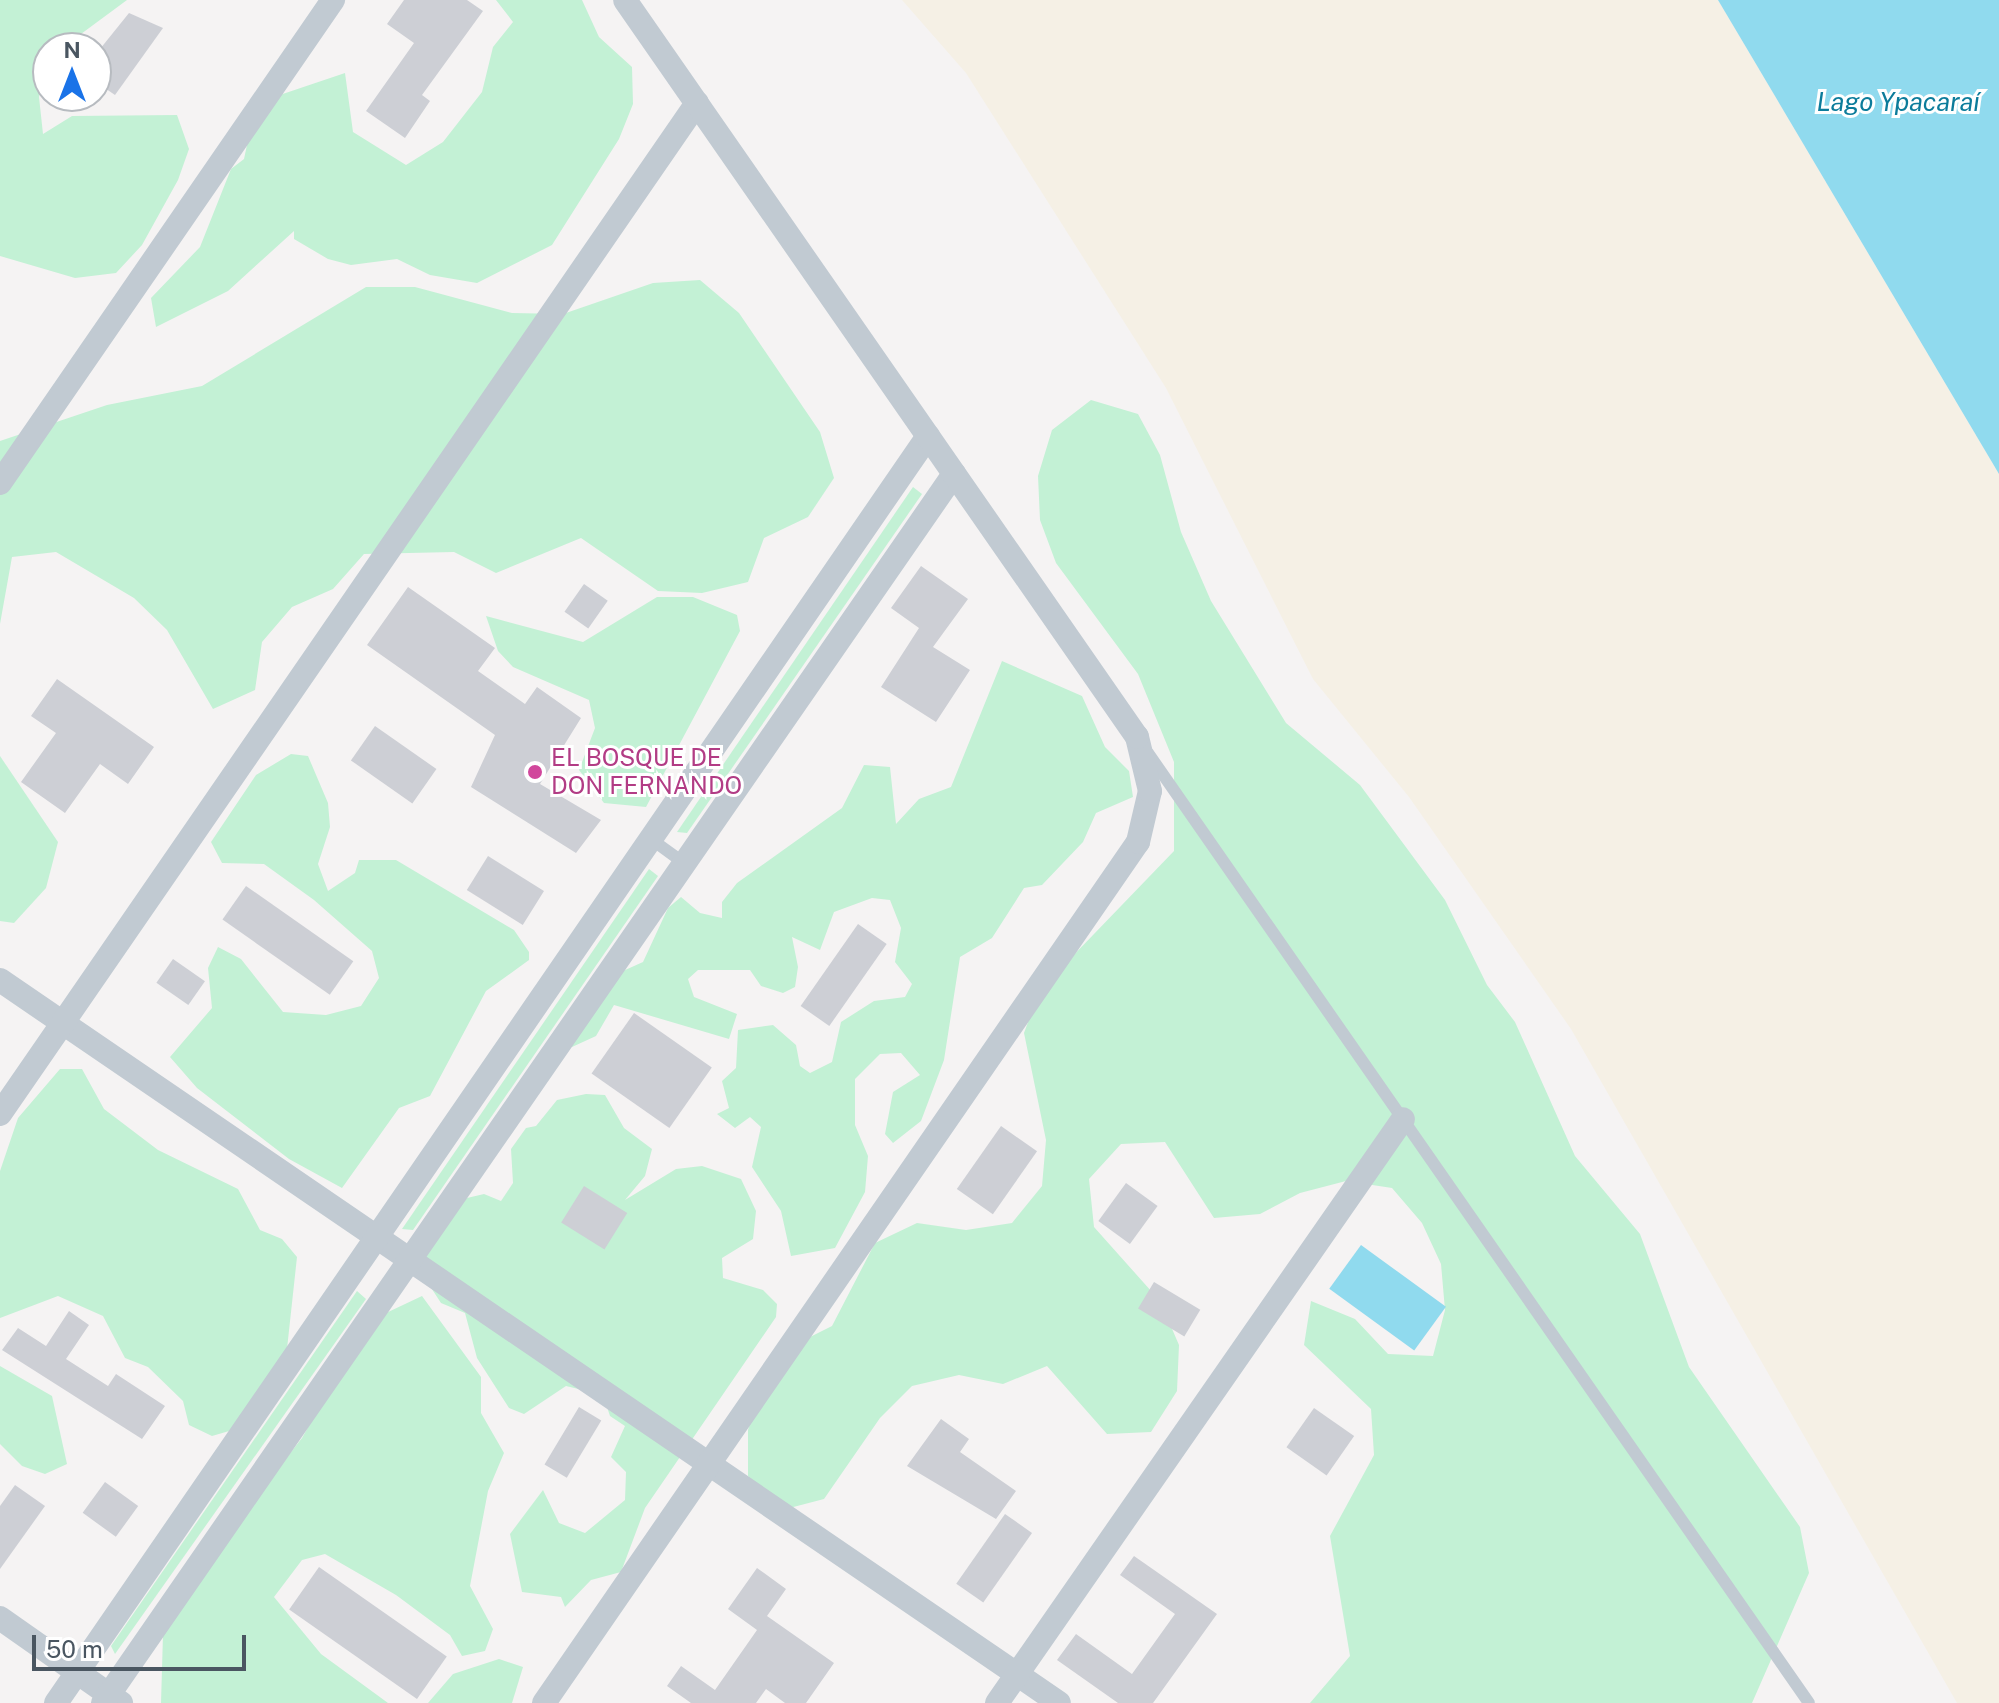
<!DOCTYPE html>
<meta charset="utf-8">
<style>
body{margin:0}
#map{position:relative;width:1999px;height:1703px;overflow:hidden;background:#f5f3f3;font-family:"Public Sans",sans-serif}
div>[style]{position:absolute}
.green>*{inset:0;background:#c3f1d5}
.sand>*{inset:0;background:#f5f0e5}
.water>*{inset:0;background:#90daee;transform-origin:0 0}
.building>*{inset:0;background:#cdcfd5;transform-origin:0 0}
.lane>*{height:12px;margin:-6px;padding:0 6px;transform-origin:6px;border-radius:6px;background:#c1cad2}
.street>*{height:24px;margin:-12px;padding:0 12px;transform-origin:12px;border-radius:12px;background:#c1cad2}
.dots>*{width:22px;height:22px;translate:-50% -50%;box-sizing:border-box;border:4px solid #fff;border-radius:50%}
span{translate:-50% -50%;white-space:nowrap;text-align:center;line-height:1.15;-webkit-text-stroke:6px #fff;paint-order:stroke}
.hotel-label{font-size:24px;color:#b23c85}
.left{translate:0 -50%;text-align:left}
.water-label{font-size:26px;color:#0c7c9b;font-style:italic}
.north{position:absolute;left:32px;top:32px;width:80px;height:80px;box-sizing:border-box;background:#fff;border:2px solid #b7bbc0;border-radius:50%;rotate:0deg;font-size:22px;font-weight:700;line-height:32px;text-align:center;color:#4a5661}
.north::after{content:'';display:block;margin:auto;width:28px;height:36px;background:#1a73e8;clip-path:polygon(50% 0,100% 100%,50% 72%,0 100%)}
.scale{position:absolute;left:32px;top:1635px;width:214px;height:36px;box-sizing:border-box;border:4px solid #4a5661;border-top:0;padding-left:10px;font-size:24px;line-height:28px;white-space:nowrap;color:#4a5661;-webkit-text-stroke:6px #fff;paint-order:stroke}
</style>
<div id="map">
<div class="green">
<i style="clip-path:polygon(0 0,127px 0,62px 48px,48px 48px,39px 97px,43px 134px,72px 116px,177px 115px,189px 149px,178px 180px,142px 245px,116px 273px,75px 278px,0 256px)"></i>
<i style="clip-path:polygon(496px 0,582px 0,599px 37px,632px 67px,633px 104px,619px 139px,552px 245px,477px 283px,430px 275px,397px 259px,351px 265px,328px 259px,294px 239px,294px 231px,228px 291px,156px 327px,151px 298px,200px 247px,231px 169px,244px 159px,256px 103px,345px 73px,353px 132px,406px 165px,443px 142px,482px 92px,493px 47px,513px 22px)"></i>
<i style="clip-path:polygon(700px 280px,739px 313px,820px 432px,834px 478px,808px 517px,764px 538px,748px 582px,702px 593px,658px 591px,581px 538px,496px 573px,454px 552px,364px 554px,333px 589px,292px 607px,262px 642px,255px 690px,213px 709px,167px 630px,134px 598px,56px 552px,12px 557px,0 624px,0 441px,107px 405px,202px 386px,366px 287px,415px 287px,512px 313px,563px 314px,653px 283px)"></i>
<i style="clip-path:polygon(1091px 400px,1138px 414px,1160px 455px,1181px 532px,1211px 601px,1286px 723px,1360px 785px,1445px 900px,1487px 985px,1515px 1022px,1575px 1156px,1640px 1234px,1689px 1367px,1800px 1527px,1809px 1573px,1752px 1703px,1310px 1703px,1350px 1656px,1330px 1536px,1374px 1455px,1371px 1409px,1304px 1345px,1311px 1301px,1355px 1319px,1388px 1354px,1433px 1356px,1445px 1310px,1441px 1264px,1422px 1223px,1392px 1188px,1346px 1181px,1300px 1193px,1260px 1214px,1214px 1218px,1165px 1142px,1121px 1144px,1089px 1179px,1094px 1227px,1160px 1301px,1179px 1345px,1177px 1391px,1151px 1432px,1107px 1434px,1047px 1366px,1003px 1384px,959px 1375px,912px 1386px,880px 1418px,824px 1499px,778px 1511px,748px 1476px,748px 1430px,762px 1384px,790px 1347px,832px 1326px,875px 1243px,917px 1223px,966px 1230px,1012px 1223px,1042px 1186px,1046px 1140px,1024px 1033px,1040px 990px,1174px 851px,1174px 762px,1138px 674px,1056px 563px,1040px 520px,1038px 476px,1052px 430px)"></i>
<i style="clip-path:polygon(913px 487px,922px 494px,687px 833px,677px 832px)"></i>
<i style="clip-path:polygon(657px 597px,693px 597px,737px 615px,740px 631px,646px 807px,604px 803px,579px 770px,595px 728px,589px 700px,513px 667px,498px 651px,486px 616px,583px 642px)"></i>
<i style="clip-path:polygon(1002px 661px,1082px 696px,1105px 747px,1129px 771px,1133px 797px,1096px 813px,1083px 842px,1042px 885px,1024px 888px,992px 938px,960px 957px,944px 1060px,921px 1121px,893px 1143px,885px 1134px,893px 1092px,920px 1075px,901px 1053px,880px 1054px,855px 1079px,855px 1125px,868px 1156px,865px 1192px,835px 1248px,791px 1256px,781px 1211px,752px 1167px,761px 1127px,750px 1117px,735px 1128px,717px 1114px,729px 1108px,722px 1081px,736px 1068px,738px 1030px,773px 1025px,796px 1045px,800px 1066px,810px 1073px,832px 1062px,841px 1022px,874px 1001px,905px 997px,912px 984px,895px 962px,901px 928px,890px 900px,872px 898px,834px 912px,820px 950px,792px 937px,798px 967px,795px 987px,783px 993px,761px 986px,750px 970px,698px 970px,688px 979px,694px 997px,737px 1014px,729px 1039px,614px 1005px,596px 1036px,572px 1047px,560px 1035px,614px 975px,643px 962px,668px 908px,681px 897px,700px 913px,722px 918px,722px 902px,737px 883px,842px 808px,864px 765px,890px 767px,896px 824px,919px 799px,951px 787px)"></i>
<i style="clip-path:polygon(291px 754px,308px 756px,328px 803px,330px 827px,318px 864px,328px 891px,355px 873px,359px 860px,396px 860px,514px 930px,529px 952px,529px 960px,486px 991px,430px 1096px,399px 1108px,342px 1188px,289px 1159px,197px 1088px,170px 1057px,212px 1008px,208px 968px,218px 947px,241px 959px,283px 1012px,326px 1015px,361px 1006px,379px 978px,372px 951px,314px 900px,264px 864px,222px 863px,211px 842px,256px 775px)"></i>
<i style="clip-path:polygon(0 756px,58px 842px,46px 888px,14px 923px,0 921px)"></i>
<i style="clip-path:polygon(649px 869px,658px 876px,413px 1230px,402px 1229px)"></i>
<i style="clip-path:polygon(60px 1069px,82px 1069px,104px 1109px,158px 1150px,238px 1189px,260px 1230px,282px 1239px,297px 1257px,287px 1349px,236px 1429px,212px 1436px,189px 1425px,183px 1401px,148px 1367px,125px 1358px,103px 1316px,58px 1296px,0 1318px,0 1171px,18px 1118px)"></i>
<i style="clip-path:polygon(586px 1094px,605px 1095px,624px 1128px,652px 1149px,645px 1176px,625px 1200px,676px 1169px,702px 1166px,741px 1179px,756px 1211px,753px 1239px,722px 1258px,723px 1278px,763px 1290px,777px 1304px,776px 1317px,645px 1508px,621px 1572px,591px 1580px,565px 1607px,561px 1597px,522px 1592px,510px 1534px,543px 1490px,559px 1523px,585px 1533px,625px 1500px,626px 1472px,611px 1457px,625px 1426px,610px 1416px,603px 1395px,566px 1386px,524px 1414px,509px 1408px,477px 1358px,465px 1313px,441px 1303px,413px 1260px,467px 1198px,484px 1194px,501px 1201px,513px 1183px,511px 1149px,526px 1128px,536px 1126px,557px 1100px)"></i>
<i style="clip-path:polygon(357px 1291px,366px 1299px,115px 1654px,111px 1646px)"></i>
<i style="clip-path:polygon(422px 1296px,481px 1377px,481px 1413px,504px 1453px,488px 1491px,470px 1586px,493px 1629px,485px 1651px,462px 1656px,450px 1635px,396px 1595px,325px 1554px,302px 1560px,274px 1597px,321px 1654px,388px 1703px,161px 1703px,163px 1634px,197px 1572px,302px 1438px,367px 1322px)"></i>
<i style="clip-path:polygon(0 1366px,52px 1396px,67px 1464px,45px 1474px,22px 1466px,0 1444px)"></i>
<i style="clip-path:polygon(499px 1659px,523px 1667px,512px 1703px,428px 1703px,453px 1674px)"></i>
</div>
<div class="sand">
<i style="clip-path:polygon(902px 0,1718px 0,1999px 474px,1999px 1703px,1957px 1703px,1571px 1029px,1409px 797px,1313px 679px,1166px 388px,966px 73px)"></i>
</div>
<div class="water">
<i style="clip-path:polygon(1718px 0,1999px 0,1999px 474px)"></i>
<i style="left:1361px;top:1245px;width:105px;height:54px;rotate:36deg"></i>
</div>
<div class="building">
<i style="clip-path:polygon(404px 0,467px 0,483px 11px,422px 95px,430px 101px,405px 138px,366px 111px,414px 43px,387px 24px)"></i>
<i style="clip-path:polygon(129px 13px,163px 28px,115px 95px,96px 82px,96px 54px)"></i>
<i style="clip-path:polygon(921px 566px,968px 599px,933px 647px,970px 670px,936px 722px,881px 687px,919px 628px,891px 608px)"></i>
<i style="left:584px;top:584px;width:29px;height:34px;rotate:35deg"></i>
<i style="clip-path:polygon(408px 587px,495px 648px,478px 671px,525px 704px,537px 687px,581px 718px,540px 784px,601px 820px,576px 853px,471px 787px,495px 735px,367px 645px)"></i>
<i style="clip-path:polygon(57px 679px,154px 747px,128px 784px,100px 764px,65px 813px,21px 782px,56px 733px,31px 716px)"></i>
<i style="left:375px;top:726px;width:75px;height:42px;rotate:35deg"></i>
<i style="left:488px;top:856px;width:66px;height:40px;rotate:32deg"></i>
<i style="left:246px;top:886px;width:131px;height:41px;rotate:35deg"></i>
<i style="left:858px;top:924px;width:35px;height:100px;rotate:35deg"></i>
<i style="left:173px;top:959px;width:39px;height:29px;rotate:35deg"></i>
<i style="left:634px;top:1013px;width:95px;height:74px;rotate:35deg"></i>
<i style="left:1001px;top:1126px;width:44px;height:77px;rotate:35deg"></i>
<i style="left:1126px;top:1183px;width:39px;height:47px;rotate:36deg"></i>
<i style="left:584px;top:1186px;width:51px;height:43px;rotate:32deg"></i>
<i style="left:1154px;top:1282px;width:54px;height:31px;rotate:31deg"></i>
<i style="clip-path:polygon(69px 1311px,89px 1325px,66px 1359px,108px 1386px,116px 1374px,165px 1406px,142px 1439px,2px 1350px,18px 1328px,46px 1346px)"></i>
<i style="left:579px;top:1407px;width:26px;height:67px;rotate:31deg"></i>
<i style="left:1314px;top:1408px;width:49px;height:48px;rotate:35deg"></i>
<i style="clip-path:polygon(941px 1419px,969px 1439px,960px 1452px,1016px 1491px,996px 1519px,907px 1466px)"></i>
<i style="left:105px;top:1482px;width:41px;height:38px;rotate:36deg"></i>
<i style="clip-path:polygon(15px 1485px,45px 1506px,0 1569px,0 1506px)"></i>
<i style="left:1005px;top:1514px;width:33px;height:85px;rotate:35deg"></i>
<i style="clip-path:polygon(1134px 1556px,1217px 1614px,1153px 1703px,1118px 1703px,1057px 1660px,1076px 1634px,1132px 1674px,1175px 1614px,1120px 1575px)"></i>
<i style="left:319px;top:1567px;width:156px;height:52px;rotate:35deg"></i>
<i style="clip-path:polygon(757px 1568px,786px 1589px,767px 1616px,834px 1663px,806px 1703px,785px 1703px,766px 1689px,756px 1703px,691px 1703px,667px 1686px,681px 1666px,715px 1690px,757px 1630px,728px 1609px)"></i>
</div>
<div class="lane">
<i style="left:1148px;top:753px;width:1157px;rotate:55.17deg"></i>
<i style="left:651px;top:839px;width:41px;rotate:36deg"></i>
</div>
<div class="street">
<i style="left:0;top:483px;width:587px;rotate:-55.42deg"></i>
<i style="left:0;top:980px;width:1282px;rotate:34.32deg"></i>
<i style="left:0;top:1114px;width:1228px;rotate:-55.42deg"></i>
<i style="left:0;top:1618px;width:148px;rotate:35.1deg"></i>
<i style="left:56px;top:1703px;width:1538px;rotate:-55.46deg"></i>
<i style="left:103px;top:1703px;width:1495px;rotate:-55.3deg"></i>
<i style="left:544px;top:1703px;width:1046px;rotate:-55.4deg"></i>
<i style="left:1138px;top:842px;width:52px;rotate:-76.8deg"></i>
<i style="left:1150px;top:791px;width:56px;rotate:-103.5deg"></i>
<i style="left:1137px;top:737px;width:897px;rotate:-124.79deg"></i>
<i style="left:997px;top:1703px;width:711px;rotate:-55.19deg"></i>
</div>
<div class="dots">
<i style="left:535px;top:772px;background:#d1479c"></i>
</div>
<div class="hotel-label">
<span class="left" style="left:551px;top:772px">EL BOSQUE DE<br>DON FERNANDO</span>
</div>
<div class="water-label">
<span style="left:1898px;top:102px">Lago Ypacaraí</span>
</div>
<div class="north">N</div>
<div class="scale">50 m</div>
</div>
